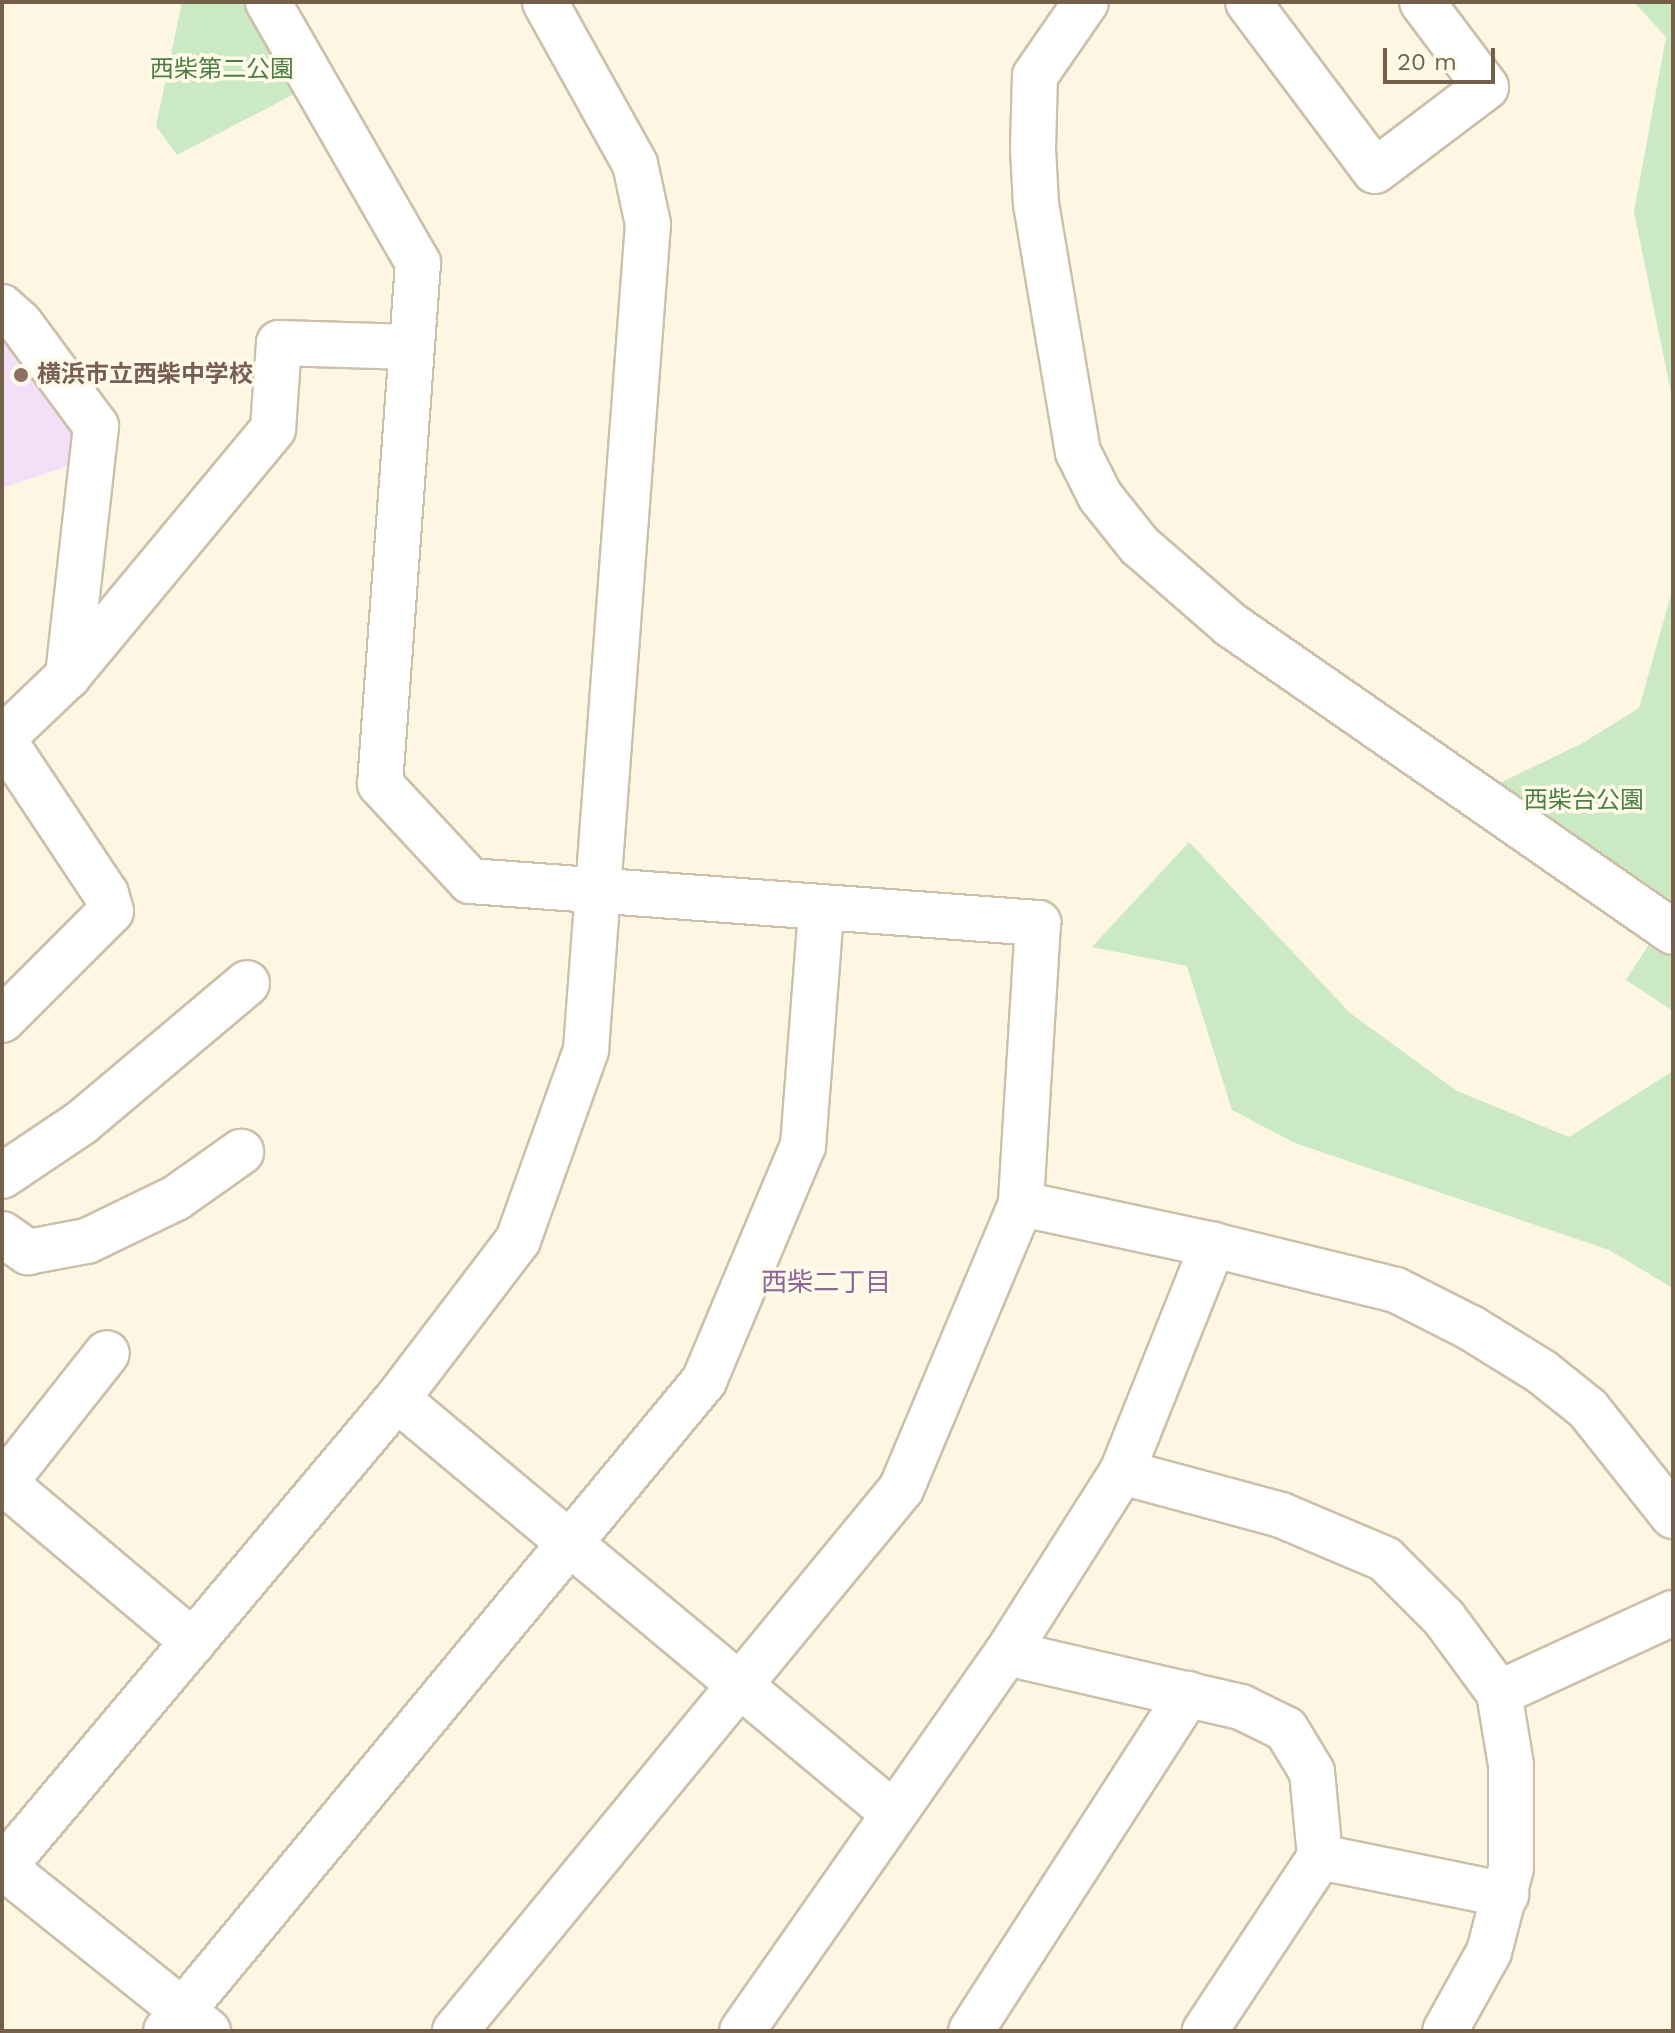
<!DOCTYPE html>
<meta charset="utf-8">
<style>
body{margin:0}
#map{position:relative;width:1675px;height:2033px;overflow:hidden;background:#fcf6e3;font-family:"Work Sans","Noto Sans JP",sans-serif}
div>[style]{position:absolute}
.education>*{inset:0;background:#f3e0f8}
.green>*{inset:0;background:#cbe9c2}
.roads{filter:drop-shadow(2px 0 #cdbfaa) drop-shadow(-2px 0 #cdbfaa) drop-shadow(0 2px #cdbfaa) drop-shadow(0 -2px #cdbfaa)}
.minor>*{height:44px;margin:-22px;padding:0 22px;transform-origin:22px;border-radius:22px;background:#fff}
.dots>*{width:22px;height:22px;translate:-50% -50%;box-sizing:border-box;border:4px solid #fffae9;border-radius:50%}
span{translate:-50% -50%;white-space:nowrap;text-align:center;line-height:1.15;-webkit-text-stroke:7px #fffae9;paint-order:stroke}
.park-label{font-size:24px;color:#4c7f44}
.education-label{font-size:24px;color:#785e54;font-weight:700}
.left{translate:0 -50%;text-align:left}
.neighbourhood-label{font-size:26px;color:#8e6597}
.frame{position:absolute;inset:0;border:4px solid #745f49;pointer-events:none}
.scale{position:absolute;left:1383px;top:48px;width:112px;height:36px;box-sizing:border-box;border:4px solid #745f49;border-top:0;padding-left:10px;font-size:24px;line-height:28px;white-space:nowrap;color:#745f49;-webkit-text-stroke:6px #fffae9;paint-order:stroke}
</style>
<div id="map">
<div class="education">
<i style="clip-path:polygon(2px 329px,78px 422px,68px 466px,2px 488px)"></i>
</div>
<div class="green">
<i style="clip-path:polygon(182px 2px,244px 2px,296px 93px,177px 155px,156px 126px)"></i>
<i style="clip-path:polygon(1634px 2px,1673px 2px,1673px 402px,1634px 212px,1666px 37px)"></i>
<i style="clip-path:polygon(1673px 588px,1673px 1011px,1626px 980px,1662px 924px,1481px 792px,1581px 744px,1639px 708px)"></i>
<i style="clip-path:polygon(1189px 842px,1350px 1013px,1457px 1091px,1569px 1137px,1673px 1071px,1673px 1288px,1609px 1250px,1295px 1143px,1232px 1110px,1187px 966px,1092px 947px)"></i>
</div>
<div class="roads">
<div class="minor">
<i style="left:268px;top:2px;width:301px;rotate:60.1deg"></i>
<i style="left:418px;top:263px;width:522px;rotate:94.17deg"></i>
<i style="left:380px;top:784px;width:132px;rotate:47.1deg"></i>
<i style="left:470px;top:881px;width:570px;rotate:4.23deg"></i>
<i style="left:1038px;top:923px;width:282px;rotate:93.5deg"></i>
<i style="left:1021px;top:1204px;width:309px;rotate:112.8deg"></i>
<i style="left:901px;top:1489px;width:702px;rotate:129.45deg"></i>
<i style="left:1086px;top:2px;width:90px;rotate:124.6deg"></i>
<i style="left:1035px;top:76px;width:73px;rotate:91.6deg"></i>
<i style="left:1033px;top:149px;width:55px;rotate:86.9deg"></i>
<i style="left:1036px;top:204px;width:252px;rotate:80.4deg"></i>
<i style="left:1078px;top:452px;width:49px;rotate:63.4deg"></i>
<i style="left:1100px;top:496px;width:63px;rotate:51.5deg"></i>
<i style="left:1139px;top:545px;width:122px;rotate:41deg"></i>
<i style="left:1231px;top:625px;width:538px;rotate:34.78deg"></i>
<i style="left:1248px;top:2px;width:211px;rotate:53.1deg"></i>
<i style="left:1375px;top:171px;width:139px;rotate:-37.1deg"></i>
<i style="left:1486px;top:87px;width:106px;rotate:-127deg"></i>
<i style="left:2px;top:307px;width:24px;rotate:42deg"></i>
<i style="left:20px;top:323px;width:128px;rotate:53.6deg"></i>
<i style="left:96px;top:426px;width:252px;rotate:96.4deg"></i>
<i style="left:2px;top:739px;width:91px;rotate:-43.7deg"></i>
<i style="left:68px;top:676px;width:321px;rotate:-50.3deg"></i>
<i style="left:273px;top:429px;width:86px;rotate:-86deg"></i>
<i style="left:279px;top:343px;width:132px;rotate:1.7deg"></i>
<i style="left:2px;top:1020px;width:154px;rotate:-45deg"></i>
<i style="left:111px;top:911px;width:18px;rotate:-106deg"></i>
<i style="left:106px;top:894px;width:186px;rotate:-123.6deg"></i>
<i style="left:2px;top:1176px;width:95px;rotate:-33.9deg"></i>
<i style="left:81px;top:1123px;width:217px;rotate:-40.1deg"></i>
<i style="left:2px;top:1234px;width:32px;rotate:35deg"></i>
<i style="left:28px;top:1252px;width:60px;rotate:-10.6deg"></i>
<i style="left:87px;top:1241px;width:99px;rotate:-25.8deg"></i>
<i style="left:176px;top:1198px;width:80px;rotate:-35.3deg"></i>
<i style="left:1213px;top:1245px;width:188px;rotate:13.8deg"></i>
<i style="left:1396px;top:1290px;width:84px;rotate:26.9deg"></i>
<i style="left:1471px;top:1328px;width:84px;rotate:31.8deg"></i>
<i style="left:1542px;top:1372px;width:59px;rotate:38.8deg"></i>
<i style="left:1588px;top:1409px;width:137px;rotate:51.5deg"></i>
<i style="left:397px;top:1399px;width:646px;rotate:39.85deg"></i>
<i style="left:1122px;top:1472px;width:165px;rotate:15.1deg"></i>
<i style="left:1281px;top:1515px;width:113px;rotate:22.9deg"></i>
<i style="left:1385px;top:1559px;width:83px;rotate:45deg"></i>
<i style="left:1444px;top:1618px;width:93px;rotate:53.7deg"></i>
<i style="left:1499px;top:1693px;width:73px;rotate:80.5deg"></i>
<i style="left:1511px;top:1765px;width:103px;rotate:90deg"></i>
<i style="left:1511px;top:1868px;width:87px;rotate:104.7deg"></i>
<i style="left:1489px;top:1952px;width:90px;rotate:119.1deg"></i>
<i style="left:2px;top:1481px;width:250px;rotate:40.1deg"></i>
<i style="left:2px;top:1486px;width:169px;rotate:-51.7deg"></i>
<i style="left:1007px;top:1653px;width:240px;rotate:13deg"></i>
<i style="left:1241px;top:1707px;width:50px;rotate:26.1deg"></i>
<i style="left:1286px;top:1729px;width:50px;rotate:58.8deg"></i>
<i style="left:1312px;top:1772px;width:85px;rotate:84.6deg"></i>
<i style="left:1320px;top:1857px;width:209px;rotate:123.5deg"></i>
<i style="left:1499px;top:1693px;width:192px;rotate:-24.7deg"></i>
<i style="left:1320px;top:1857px;width:190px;rotate:11.5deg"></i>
<i style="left:2px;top:1866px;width:264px;rotate:38.7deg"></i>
<i style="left:2px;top:1869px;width:614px;rotate:-49.96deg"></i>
<i style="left:397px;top:1399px;width:200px;rotate:-52.7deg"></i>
<i style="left:518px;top:1240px;width:202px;rotate:-70.3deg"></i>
<i style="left:586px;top:1050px;width:828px;rotate:-85.71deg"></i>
<i style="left:648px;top:224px;width:61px;rotate:-102.2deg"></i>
<i style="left:635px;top:164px;width:185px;rotate:-119.1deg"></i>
<i style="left:166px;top:2031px;width:844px;rotate:-50.39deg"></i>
<i style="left:704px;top:1381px;width:255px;rotate:-67.2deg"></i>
<i style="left:803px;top:1146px;width:237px;rotate:-85.6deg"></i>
<i style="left:742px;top:2031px;width:462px;rotate:-55deg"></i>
<i style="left:1007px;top:1653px;width:214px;rotate:-57.6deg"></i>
<i style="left:1122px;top:1472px;width:245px;rotate:-68.2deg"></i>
<i style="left:1213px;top:1245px;width:196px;rotate:-167.9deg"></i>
<i style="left:971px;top:2031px;width:401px;rotate:-57.2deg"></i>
</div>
</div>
<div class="dots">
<i style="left:21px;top:375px;background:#8d6e63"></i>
</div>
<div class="park-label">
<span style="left:222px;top:70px">西柴第二公園</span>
<span style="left:1584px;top:801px">西柴台公園</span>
</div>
<div class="education-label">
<span class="left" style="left:37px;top:375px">横浜市立西柴中学校</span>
</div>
<div class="neighbourhood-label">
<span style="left:826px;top:1283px">西柴二丁目</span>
</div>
<div class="frame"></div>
<div class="scale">20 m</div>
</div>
